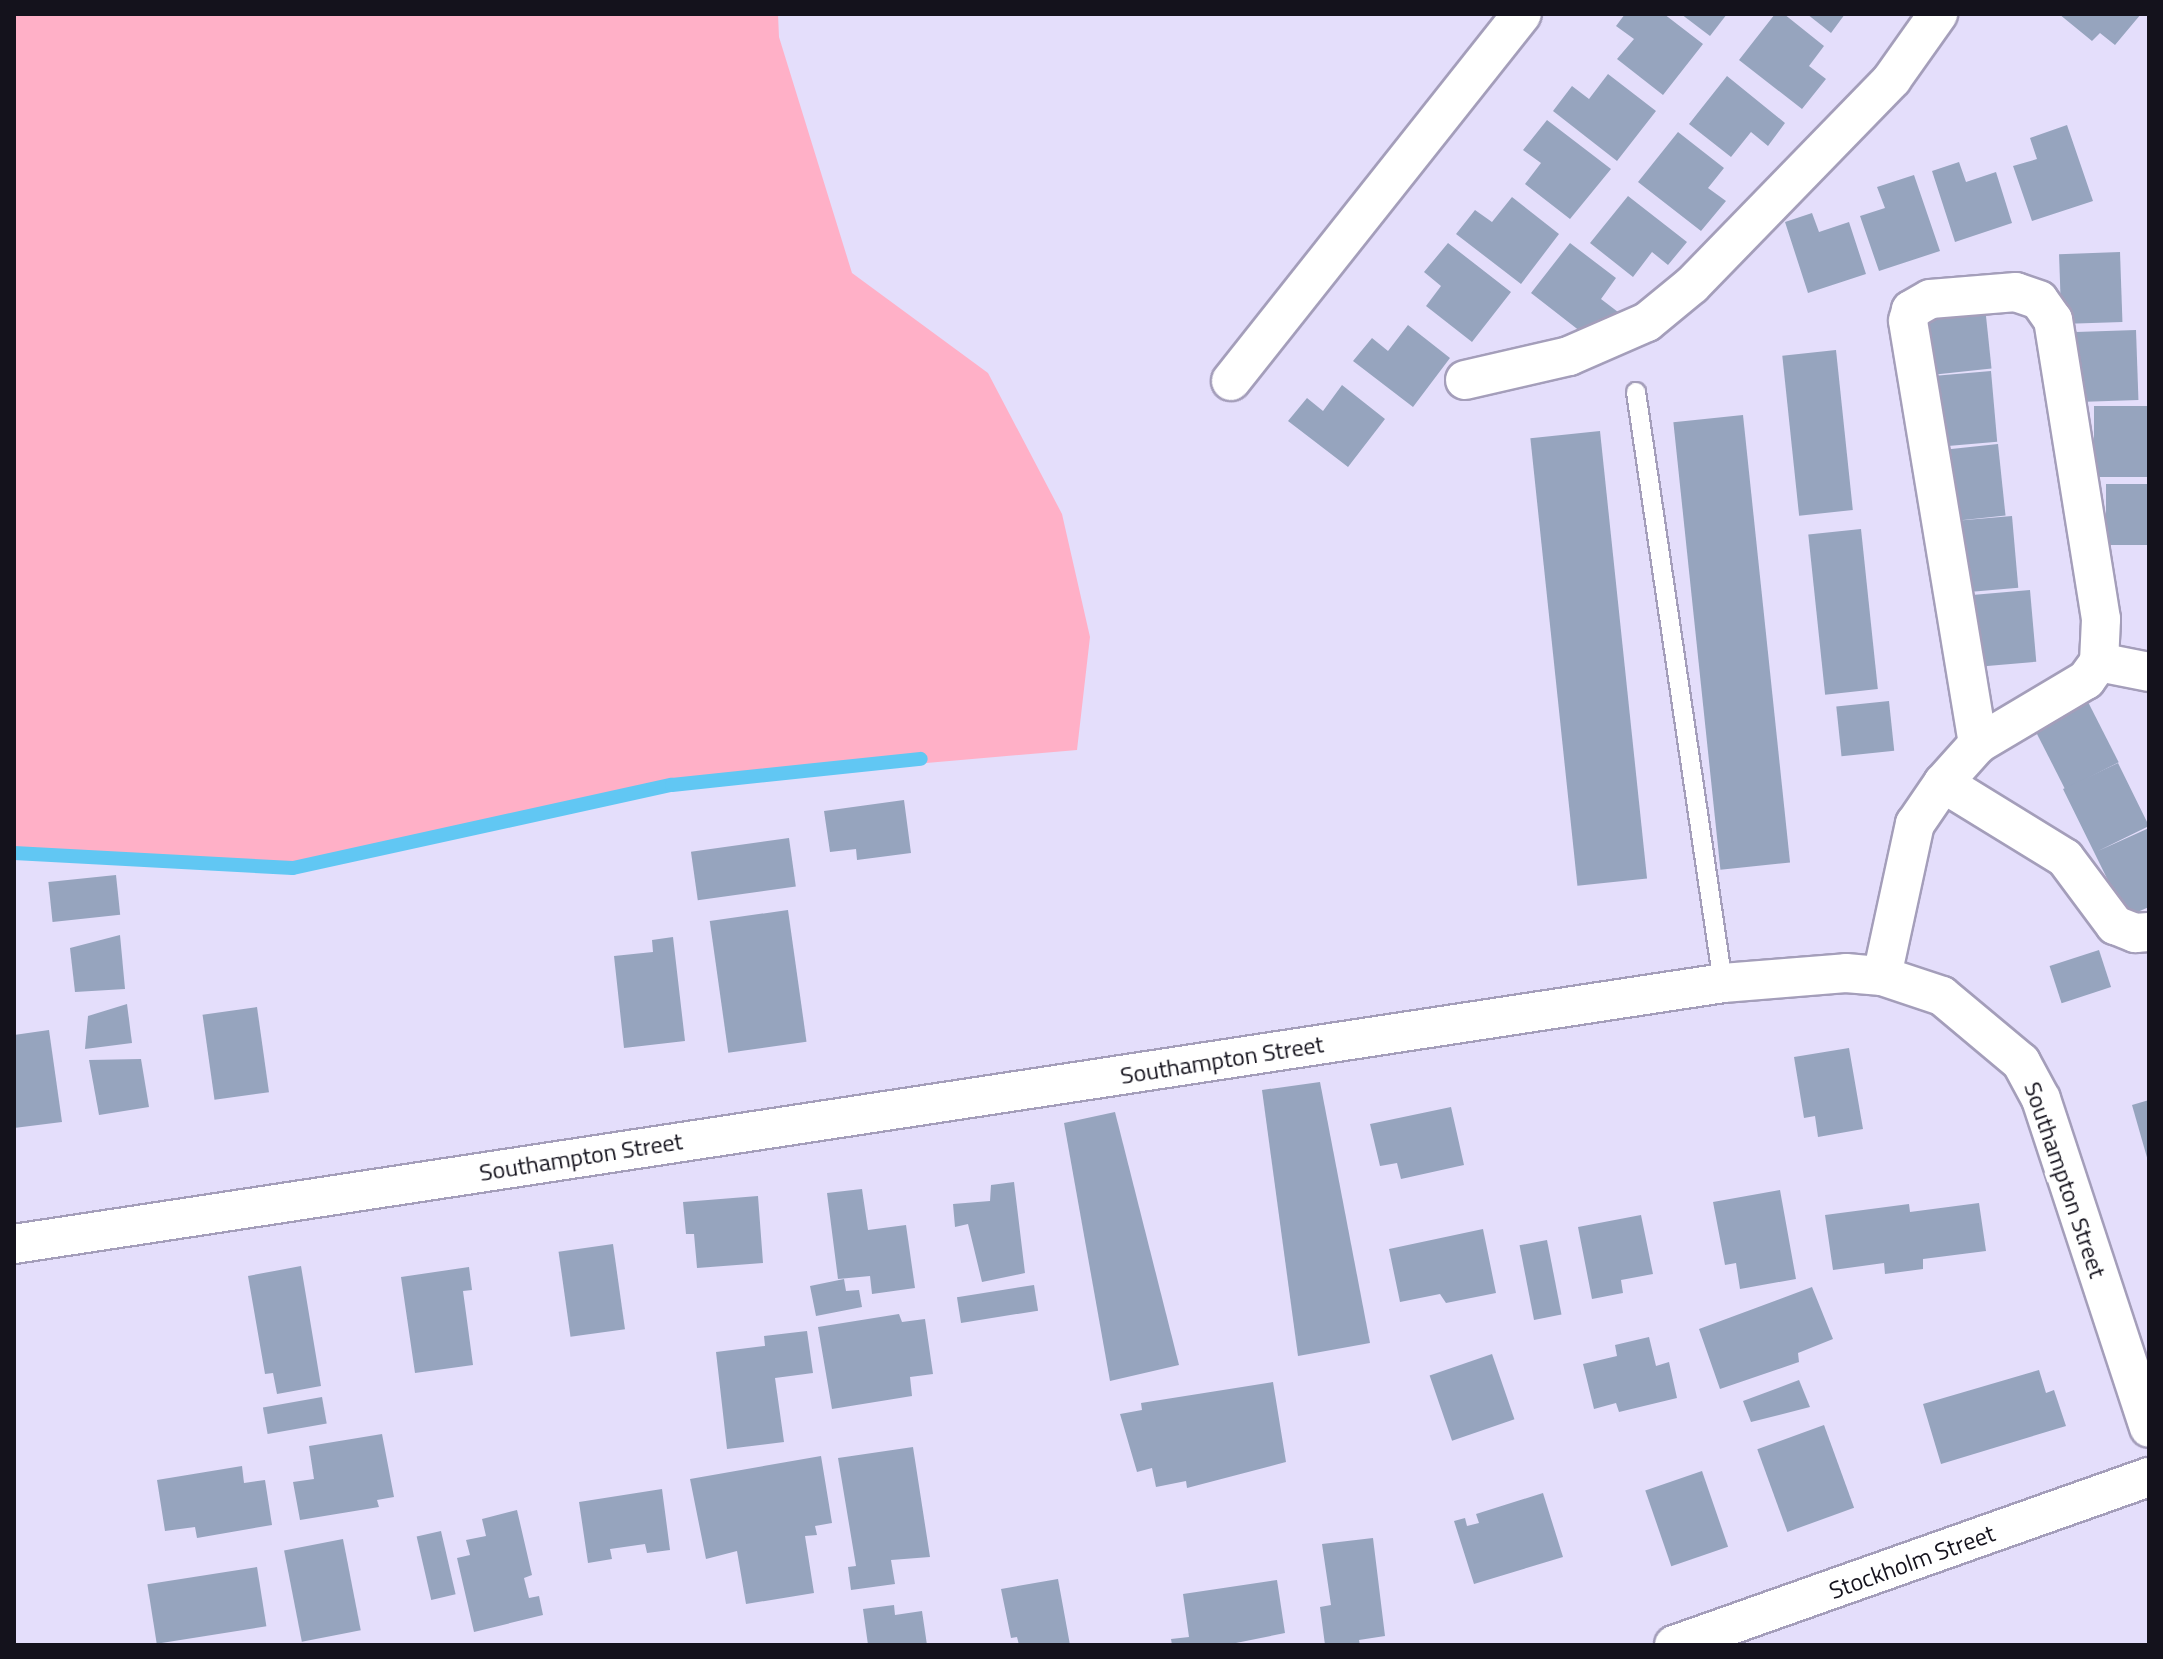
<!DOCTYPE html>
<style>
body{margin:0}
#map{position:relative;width:2163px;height:1659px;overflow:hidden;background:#e4defb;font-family:"Titillium Web",sans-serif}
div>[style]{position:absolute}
.green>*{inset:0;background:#ffb0c7}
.stream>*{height:14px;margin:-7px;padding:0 7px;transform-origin:7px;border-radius:7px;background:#61c7f3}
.building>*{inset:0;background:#96a4be;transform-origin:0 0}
.roads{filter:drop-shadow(2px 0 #a49eba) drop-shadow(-2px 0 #a49eba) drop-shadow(0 2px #a49eba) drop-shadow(0 -2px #a49eba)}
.lane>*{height:18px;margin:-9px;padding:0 9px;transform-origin:9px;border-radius:9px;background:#fff}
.street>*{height:38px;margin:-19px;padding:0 19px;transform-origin:19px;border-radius:19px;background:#fff}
span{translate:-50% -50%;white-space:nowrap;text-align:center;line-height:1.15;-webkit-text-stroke:8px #fff;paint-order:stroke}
.street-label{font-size:24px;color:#14121c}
.frame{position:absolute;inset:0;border:16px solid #14121c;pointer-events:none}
</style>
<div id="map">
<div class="green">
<i style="clip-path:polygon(14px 14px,778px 14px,779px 37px,852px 273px,988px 373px,1062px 514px,1090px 637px,1077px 750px,672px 785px,293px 868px,14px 853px)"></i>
</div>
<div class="stream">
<i style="left:14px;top:853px;width:279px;rotate:3.1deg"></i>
<i style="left:293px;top:868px;width:388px;rotate:-12.4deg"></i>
<i style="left:672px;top:785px;width:250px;rotate:-6deg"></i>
</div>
<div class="building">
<i style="clip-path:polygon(1625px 14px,1664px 14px,1703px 44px,1663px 95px,1617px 59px,1634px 39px,1616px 26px)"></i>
<i style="clip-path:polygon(1681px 14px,1727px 14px,1710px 36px)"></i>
<i style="clip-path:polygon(1775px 14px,1784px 14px,1824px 46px,1809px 66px,1826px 79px,1802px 109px,1739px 60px)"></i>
<i style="clip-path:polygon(1807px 14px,1845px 14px,1831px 33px)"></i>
<i style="clip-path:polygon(2059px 14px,2141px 14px,2115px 45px,2100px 33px,2092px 41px)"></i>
<i style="clip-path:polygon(1608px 74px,1656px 111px,1617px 161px,1553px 111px,1572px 86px,1589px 99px)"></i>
<i style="clip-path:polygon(1727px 76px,1785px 123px,1768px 146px,1751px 132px,1731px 157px,1689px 124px)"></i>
<i style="clip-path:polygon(1547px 120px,1611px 169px,1570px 219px,1525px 184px,1541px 163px,1523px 150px)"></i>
<i style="clip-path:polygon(2067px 125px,2093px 201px,2032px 221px,2013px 166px,2037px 159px,2030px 138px)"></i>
<i style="clip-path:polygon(1678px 132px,1724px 168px,1708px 188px,1726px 201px,1701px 231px,1638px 182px)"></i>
<i style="clip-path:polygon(1959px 162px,1966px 182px,1996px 172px,2012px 223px,1955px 242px,1932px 171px)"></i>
<i style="clip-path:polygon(1914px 175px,1940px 251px,1879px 271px,1860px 216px,1885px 208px,1877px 187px)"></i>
<i style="clip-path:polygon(1628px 196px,1687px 242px,1668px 265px,1652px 252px,1633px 277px,1590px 243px)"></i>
<i style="clip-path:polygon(1512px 197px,1559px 234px,1521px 284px,1456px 234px,1475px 210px,1492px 222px)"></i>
<i style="clip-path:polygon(1812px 213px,1819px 232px,1849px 222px,1866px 274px,1808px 293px,1785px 222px)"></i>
<i style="clip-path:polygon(1448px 243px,1511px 292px,1472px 342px,1426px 306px,1441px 286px,1424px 272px)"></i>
<i style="clip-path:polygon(1570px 243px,1616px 278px,1601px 299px,1618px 312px,1594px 342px,1531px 293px)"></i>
<i style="left:2120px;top:252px;width:70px;height:61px;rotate:88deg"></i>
<i style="left:1984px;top:297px;width:72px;height:61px;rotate:84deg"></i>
<i style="clip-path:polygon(1408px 325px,1450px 358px,1413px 407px,1353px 361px,1372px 338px,1388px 351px)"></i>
<i style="left:2136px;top:330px;width:70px;height:60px;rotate:88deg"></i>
<i style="left:1836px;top:350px;width:161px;height:54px;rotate:84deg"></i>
<i style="left:1991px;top:371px;width:71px;height:61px;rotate:85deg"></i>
<i style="clip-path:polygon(1342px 385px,1385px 419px,1348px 467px,1288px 421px,1307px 398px,1323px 411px)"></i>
<i style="left:2149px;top:406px;width:71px;height:55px;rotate:90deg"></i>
<i style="left:1743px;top:415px;width:450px;height:70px;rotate:84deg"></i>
<i style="left:1600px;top:431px;width:450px;height:70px;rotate:84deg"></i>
<i style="left:1998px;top:444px;width:72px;height:61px;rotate:84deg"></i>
<i style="left:2149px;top:484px;width:61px;height:43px;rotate:90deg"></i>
<i style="left:2012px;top:516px;width:72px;height:61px;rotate:85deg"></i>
<i style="left:1861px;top:529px;width:161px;height:53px;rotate:84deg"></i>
<i style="left:2030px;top:590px;width:72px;height:61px;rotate:85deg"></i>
<i style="left:2086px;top:698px;width:72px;height:60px;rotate:63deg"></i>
<i style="left:1889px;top:701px;width:50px;height:53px;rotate:84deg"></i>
<i style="clip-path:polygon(2118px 763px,2149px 826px,2098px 851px,2149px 828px,2149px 907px,2126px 917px,2063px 789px)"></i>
<i style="clip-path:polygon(904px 800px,911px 853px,857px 860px,856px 849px,830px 852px,824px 811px)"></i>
<i style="left:789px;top:838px;width:49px;height:99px;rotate:82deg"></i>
<i style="left:116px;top:875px;width:40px;height:68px;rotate:84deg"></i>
<i style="left:788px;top:910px;width:133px;height:79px;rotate:82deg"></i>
<i style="clip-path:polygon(120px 935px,125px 989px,75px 992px,70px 948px)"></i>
<i style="clip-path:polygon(673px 937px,685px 1041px,624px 1048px,614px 956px,653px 952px,652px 940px)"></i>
<i style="left:2099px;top:950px;width:39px;height:52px;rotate:72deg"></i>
<i style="clip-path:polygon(127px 1004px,132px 1043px,85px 1049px,88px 1016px)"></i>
<i style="left:257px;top:1007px;width:86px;height:55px;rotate:82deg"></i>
<i style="clip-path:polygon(49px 1030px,62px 1122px,14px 1128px,14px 1035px)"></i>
<i style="clip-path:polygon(1849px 1048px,1863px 1129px,1818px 1137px,1815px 1116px,1804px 1118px,1794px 1057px)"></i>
<i style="clip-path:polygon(141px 1059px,149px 1107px,99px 1115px,89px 1060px)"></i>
<i style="clip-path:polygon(1320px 1082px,1370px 1343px,1298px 1356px,1262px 1090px)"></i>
<i style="clip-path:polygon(2149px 1100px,2149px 1161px,2148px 1161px,2132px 1105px)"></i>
<i style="clip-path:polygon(1451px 1107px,1464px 1165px,1401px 1179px,1397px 1163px,1380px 1166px,1370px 1124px)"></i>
<i style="clip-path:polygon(1115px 1112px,1179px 1365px,1110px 1381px,1064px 1123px)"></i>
<i style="clip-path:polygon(1014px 1182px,1025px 1273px,982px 1282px,968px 1224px,955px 1227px,953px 1204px,990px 1201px,991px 1185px)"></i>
<i style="clip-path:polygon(862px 1189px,868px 1230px,906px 1225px,915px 1288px,872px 1294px,870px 1276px,838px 1279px,827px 1193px)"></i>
<i style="clip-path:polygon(1780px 1190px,1796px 1279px,1740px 1289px,1736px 1263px,1725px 1265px,1713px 1202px)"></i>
<i style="clip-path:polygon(758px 1196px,763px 1263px,697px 1268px,694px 1234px,686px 1234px,683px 1202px)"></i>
<i style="clip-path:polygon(1979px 1203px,1986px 1251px,1923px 1259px,1923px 1269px,1885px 1274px,1884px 1263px,1833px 1270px,1825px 1215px,1909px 1204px,1910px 1212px)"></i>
<i style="clip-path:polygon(1641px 1215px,1653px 1274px,1621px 1280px,1623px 1293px,1592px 1299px,1578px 1227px)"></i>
<i style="clip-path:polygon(1483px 1229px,1496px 1293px,1446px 1303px,1440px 1294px,1400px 1302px,1389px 1249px)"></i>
<i style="left:1547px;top:1240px;width:76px;height:28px;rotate:79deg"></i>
<i style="left:613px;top:1244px;width:86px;height:55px;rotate:82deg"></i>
<i style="clip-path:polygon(301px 1266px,321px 1386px,277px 1394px,273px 1373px,265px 1374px,248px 1276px)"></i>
<i style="clip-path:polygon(469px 1267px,472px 1290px,463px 1291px,473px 1365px,415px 1373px,401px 1277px)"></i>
<i style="clip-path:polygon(844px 1279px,846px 1291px,859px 1290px,862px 1307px,816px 1316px,810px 1286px)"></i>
<i style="left:1034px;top:1285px;width:26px;height:78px;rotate:81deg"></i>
<i style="clip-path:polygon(1812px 1287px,1833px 1339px,1798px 1353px,1799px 1362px,1720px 1389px,1699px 1329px)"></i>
<i style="clip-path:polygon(899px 1314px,902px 1322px,925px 1319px,933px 1374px,910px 1377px,912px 1396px,832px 1409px,818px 1327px)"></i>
<i style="clip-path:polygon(807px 1331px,813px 1373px,775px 1378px,784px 1442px,727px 1449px,716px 1352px,765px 1346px,764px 1336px)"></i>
<i style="clip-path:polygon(1649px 1337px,1656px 1366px,1669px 1362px,1677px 1398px,1619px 1412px,1616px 1403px,1594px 1409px,1583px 1364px,1617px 1356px,1615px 1345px)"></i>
<i style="left:1492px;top:1354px;width:69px;height:66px;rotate:71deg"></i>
<i style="clip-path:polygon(2039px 1370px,2046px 1393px,2054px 1390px,2066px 1426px,1941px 1464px,1923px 1404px)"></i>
<i style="clip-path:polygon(1799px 1380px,1810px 1407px,1751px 1422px,1743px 1401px)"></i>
<i style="clip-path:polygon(1273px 1382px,1286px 1462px,1187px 1488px,1186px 1481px,1156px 1487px,1152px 1468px,1137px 1472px,1120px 1414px,1142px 1410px,1141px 1403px)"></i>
<i style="left:322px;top:1397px;width:27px;height:60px;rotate:80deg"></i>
<i style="left:1824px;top:1425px;width:88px;height:71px;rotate:70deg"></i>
<i style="clip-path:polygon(382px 1434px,394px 1497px,377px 1500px,379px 1507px,300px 1520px,293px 1482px,314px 1479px,309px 1446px)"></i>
<i style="clip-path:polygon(913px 1447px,930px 1557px,891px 1560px,895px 1584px,851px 1590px,848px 1567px,856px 1566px,838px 1458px)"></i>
<i style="clip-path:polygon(821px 1456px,832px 1523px,815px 1526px,817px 1535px,805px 1536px,814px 1593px,746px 1604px,737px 1551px,706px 1559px,690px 1479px)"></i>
<i style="clip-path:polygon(242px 1466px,244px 1483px,265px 1480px,272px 1525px,197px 1538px,195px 1527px,165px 1531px,157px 1480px)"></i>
<i style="left:1702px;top:1471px;width:80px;height:60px;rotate:71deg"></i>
<i style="clip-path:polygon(662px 1489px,670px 1550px,647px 1553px,645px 1544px,610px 1549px,612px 1559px,588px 1563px,579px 1502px)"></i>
<i style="clip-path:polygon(1543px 1493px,1563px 1557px,1474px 1584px,1454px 1521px,1465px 1518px,1467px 1526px,1479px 1523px,1476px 1514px)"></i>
<i style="clip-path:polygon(517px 1510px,532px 1575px,524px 1578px,529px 1598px,539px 1596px,543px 1615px,474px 1632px,457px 1558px,470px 1555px,466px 1540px,486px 1536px,482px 1519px)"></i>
<i style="left:441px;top:1531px;width:65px;height:25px;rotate:77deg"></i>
<i style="clip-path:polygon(1373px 1538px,1385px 1636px,1359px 1640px,1360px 1645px,1325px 1645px,1320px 1607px,1331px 1605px,1322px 1544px)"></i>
<i style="left:343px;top:1539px;width:93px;height:60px;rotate:79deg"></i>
<i style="left:257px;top:1567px;width:60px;height:111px;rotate:81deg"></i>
<i style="clip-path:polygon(1058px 1579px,1070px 1645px,1019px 1645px,1017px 1637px,1011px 1638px,1001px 1589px)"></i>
<i style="clip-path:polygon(1277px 1580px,1285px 1633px,1226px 1645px,1172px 1645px,1171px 1639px,1189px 1637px,1183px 1594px)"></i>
<i style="clip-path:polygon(894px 1605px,895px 1615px,922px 1611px,927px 1645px,868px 1645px,863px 1609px)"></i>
</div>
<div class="roads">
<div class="lane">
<i style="left:1636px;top:392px;width:597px;rotate:81.63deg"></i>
</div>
<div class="street">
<i style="left:1465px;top:380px;width:107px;rotate:-13deg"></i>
<i style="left:1569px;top:356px;width:85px;rotate:-23.6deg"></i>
<i style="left:1647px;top:322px;width:58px;rotate:-39.4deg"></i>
<i style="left:1692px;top:285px;width:287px;rotate:-45.8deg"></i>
<i style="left:1892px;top:79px;width:80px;rotate:-54.7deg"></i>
<i style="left:1231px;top:381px;width:468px;rotate:-51.6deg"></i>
<i style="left:2099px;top:662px;width:51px;rotate:11.3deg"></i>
<i style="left:1943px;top:783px;width:143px;rotate:31.6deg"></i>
<i style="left:2065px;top:858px;width:84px;rotate:53.3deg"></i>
<i style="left:2115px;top:925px;width:22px;rotate:22deg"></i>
<i style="left:2135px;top:933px;width:14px;rotate:-4deg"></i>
<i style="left:1882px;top:976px;width:156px;rotate:-77.8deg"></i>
<i style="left:1915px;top:824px;width:50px;rotate:-55.7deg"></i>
<i style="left:1943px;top:783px;width:52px;rotate:-48.1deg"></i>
<i style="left:1978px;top:744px;width:126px;rotate:-30.7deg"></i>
<i style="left:2086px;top:680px;width:22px;rotate:-54deg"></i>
<i style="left:2099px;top:662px;width:43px;rotate:-87.3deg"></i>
<i style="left:2101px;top:619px;width:303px;rotate:-99.1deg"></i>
<i style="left:2053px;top:320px;width:24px;rotate:-125deg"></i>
<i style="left:2039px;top:300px;width:24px;rotate:-161deg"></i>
<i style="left:2016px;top:292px;width:86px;rotate:175.3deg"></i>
<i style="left:1930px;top:299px;width:22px;rotate:150deg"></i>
<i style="left:1911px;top:310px;width:11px;rotate:105deg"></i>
<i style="left:1908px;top:321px;width:429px;rotate:80.6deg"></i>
<i style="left:14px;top:1244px;width:1729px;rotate:-8.68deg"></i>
<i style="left:1723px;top:983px;width:123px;rotate:-4.6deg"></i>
<i style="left:1846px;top:973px;width:36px;rotate:5deg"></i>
<i style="left:1882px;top:976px;width:63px;rotate:18.4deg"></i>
<i style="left:1942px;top:996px;width:103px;rotate:39.9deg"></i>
<i style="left:2021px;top:1062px;width:42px;rotate:61.6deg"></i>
<i style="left:2041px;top:1099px;width:346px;rotate:71.8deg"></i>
<i style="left:1674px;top:1645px;width:504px;rotate:-19.48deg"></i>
</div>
</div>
<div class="street-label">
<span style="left:1222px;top:1060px;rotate:-9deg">Southampton Street</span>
<span style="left:581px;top:1157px;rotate:-9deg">Southampton Street</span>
<span style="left:2065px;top:1180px;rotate:71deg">Southampton Street</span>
<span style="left:1912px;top:1562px;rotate:-20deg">Stockholm Street</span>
</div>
<div class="frame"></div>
</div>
